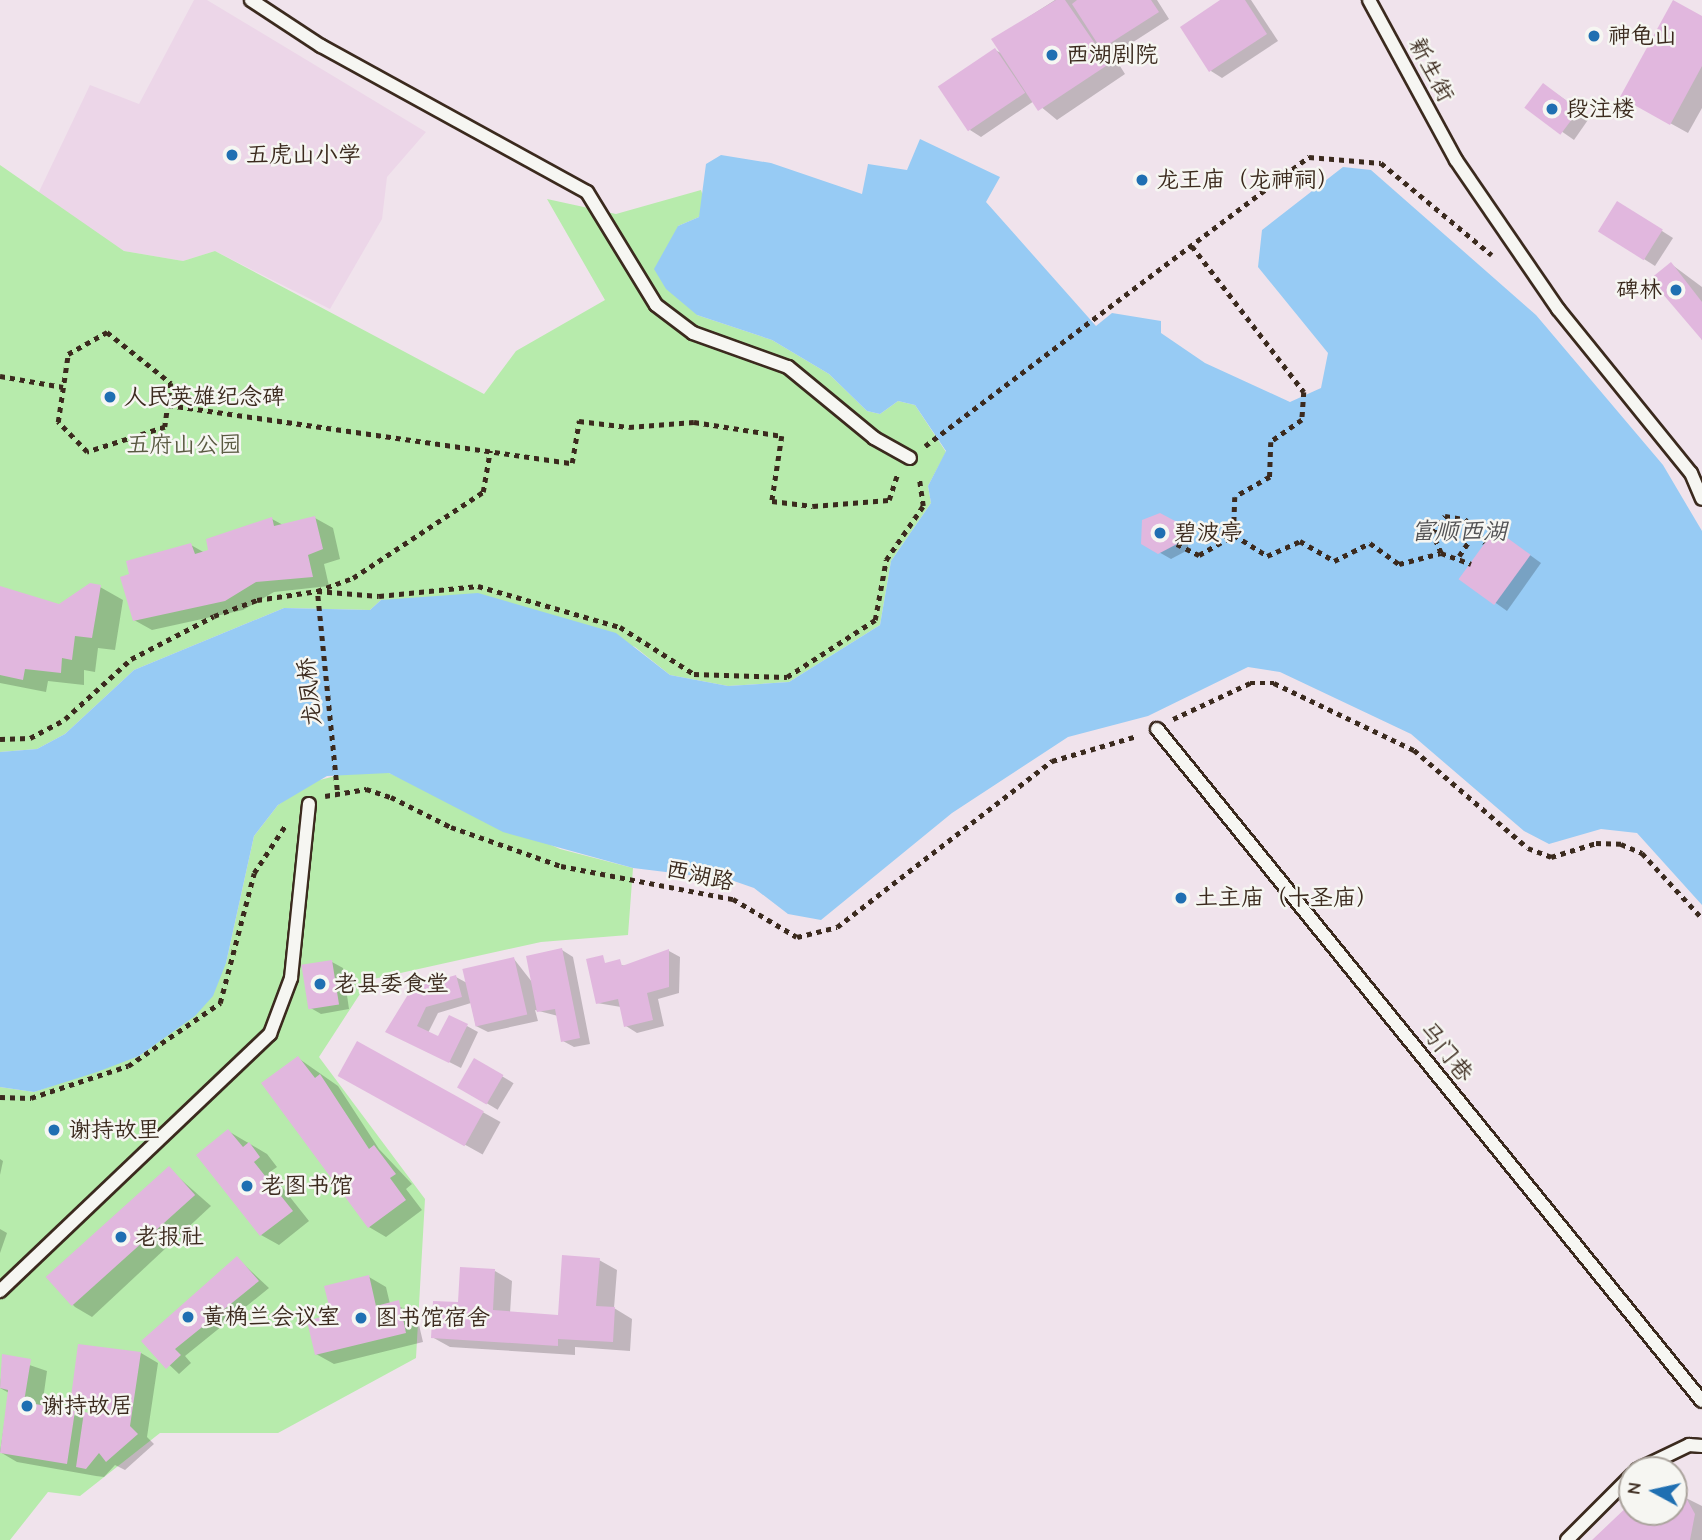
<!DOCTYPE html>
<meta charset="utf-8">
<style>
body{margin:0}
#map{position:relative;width:1702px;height:1540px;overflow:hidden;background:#f0e3ec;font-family:"Comic Neue","LXGW WenKai TC",sans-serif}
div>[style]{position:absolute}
.built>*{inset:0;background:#ecd6e8}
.green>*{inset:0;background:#b7ebac}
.water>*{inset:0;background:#97cbf4}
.shadow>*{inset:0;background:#0003;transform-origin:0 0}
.building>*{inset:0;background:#e1b7de;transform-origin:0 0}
.path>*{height:4.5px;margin-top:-2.25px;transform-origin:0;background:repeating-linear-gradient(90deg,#3b2a1e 0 5px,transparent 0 10px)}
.roads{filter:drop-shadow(2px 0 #3b2a1e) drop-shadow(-2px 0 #3b2a1e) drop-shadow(0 2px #3b2a1e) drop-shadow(0 -2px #3b2a1e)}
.lane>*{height:12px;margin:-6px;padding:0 6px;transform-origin:6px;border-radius:6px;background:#f6f6f2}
.dots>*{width:19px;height:19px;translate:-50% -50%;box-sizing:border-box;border:4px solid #f6f6f2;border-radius:50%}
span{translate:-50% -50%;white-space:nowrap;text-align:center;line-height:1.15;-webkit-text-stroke:5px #f6f6f2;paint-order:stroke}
.poi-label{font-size:23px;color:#3b2a1e}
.left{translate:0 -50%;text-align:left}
.right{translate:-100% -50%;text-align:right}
.street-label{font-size:23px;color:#3b2a1e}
.park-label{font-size:23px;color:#5a5a42}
.water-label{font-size:24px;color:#525254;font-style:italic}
.north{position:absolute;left:1618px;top:1456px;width:70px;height:70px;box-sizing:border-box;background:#f6f6f2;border:2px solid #aba49d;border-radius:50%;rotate:278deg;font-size:19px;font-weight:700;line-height:28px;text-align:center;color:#3b2a1e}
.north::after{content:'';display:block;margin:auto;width:24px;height:32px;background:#1f6fb2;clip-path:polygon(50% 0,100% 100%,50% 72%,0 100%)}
</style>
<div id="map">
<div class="built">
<i style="clip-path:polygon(194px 0,207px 0,426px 132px,387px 177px,382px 219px,330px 309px,215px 251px,183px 261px,124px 251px,37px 196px,90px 85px,139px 104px)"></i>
</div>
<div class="green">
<i style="clip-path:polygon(0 165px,124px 251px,183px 261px,215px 251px,484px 394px,516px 351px,605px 300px,547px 199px,616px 214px,701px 190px,705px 202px,699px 217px,678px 226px,697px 315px,772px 340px,829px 374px,867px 411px,880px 414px,898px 401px,915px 405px,946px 452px,928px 486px,931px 503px,891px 561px,880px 625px,789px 682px,728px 686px,670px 675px,635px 647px,544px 614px,381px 600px,370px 610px,284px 608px,134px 670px,65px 734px,37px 749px,0 752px)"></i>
<i style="clip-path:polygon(351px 772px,389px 773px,560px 849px,633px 868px,628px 935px,541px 942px,369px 980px,319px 1057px,425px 1199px,416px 1358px,278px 1433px,160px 1433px,80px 1496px,48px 1492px,10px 1540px,0 1540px,0 1087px,34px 1092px,139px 1056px,195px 1015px,226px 963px,254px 836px,278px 805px,308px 783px)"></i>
</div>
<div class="water">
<i style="clip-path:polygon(920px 139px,1000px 177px,986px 202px,1096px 326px,1112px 313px,1161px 321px,1161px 333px,1205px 363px,1290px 402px,1321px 388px,1328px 353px,1258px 267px,1262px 230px,1343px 167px,1371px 170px,1536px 315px,1663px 465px,1702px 531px,1702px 905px,1637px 833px,1601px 829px,1549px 844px,1524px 831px,1411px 734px,1280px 672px,1248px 667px,1148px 716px,1068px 737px,952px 813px,821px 920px,788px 914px,754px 888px,731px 880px,633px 868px,503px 832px,389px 773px,327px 776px,278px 805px,254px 836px,226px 963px,213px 996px,195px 1016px,139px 1056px,97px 1072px,34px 1092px,0 1087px,0 752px,37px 749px,65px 734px,134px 670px,284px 608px,370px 610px,381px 600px,478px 593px,616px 633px,670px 675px,728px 686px,789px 682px,880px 625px,891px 561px,931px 503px,928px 486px,946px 451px,915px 405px,898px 401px,880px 414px,867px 411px,829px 374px,772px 340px,697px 315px,666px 289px,654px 269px,678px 226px,699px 217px,706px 164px,721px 155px,771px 163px,862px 194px,868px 164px,907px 170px)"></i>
</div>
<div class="shadow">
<i style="clip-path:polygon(1055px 0,1157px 0,1169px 19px,1113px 55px,1125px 74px,1057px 120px,1034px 101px,981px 137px,970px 130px,995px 50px,1003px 54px,994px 39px)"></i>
<i style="clip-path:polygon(1223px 0,1251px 0,1278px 41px,1222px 78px,1211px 71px)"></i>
<i style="clip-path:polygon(1702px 18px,1702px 108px,1688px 133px,1623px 97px)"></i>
<i style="clip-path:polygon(1554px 92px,1590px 117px,1574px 140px,1528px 108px)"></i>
<i style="clip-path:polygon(1629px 210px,1673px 238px,1655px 266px,1644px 259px)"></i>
<i style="clip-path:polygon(1671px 264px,1702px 287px,1702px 340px)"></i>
<i style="clip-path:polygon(1160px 514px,1188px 531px,1188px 550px,1171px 559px,1143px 543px)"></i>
<i style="clip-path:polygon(315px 518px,333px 528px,340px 559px,324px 564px,329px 586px,274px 592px,243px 610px,152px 630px,134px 620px,191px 545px,205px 553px,272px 519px,283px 525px)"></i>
<i style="clip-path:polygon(1506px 538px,1541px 563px,1507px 611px,1462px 579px)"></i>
<i style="clip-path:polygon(100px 587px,123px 600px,115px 650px,98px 648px,95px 672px,84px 670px,84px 685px,48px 681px,46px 692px,0 683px,0 588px,60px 606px)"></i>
<i style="clip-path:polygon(562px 950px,573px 957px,590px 1044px,574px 1047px,563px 1041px,558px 1016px,535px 1010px,538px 1021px,488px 1032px,476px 1026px,471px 1003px,438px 1013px,428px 1033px,439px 1039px,467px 1026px,478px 1032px,461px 1068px,388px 1031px,456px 977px,467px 983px,514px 959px,532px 982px)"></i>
<i style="clip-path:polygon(669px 951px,680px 957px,679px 993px,658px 999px,664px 1026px,637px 1033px,626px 1026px,621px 1007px,597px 1003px,588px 961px,628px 966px)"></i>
<i style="clip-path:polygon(332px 962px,343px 968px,349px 1009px,321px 1014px,309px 1007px)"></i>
<i style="left:358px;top:1043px;width:163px;height:37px;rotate:29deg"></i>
<i style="clip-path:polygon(298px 1058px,338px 1086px,379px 1149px,412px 1184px,406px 1189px,422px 1210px,386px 1237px,369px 1227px)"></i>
<i style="left:475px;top:1060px;width:45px;height:31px;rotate:31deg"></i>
<i style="clip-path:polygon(228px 1131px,267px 1154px,277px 1167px,270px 1172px,309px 1221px,279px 1245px,261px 1235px,198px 1155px)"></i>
<i style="clip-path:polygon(0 1159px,3px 1161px,0 1175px)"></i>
<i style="clip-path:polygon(169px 1169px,211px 1206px,92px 1317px,75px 1307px,50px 1280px)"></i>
<i style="clip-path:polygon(0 1229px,7px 1233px,0 1253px)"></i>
<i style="clip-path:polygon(237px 1258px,269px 1288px,185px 1356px,191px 1363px,179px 1374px,144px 1341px)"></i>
<i style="clip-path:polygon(599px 1260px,617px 1270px,614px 1308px,632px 1319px,630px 1351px,575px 1347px,575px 1355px,450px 1347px,432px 1337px,495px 1271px,512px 1281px,510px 1313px,560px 1316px)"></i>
<i style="clip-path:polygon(369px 1277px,386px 1287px,390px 1304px,416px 1312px,423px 1342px,334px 1364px,316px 1354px,333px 1316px)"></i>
<i style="clip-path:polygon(141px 1353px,158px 1363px,147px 1437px,154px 1444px,125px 1470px,115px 1465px,104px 1477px,96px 1476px,17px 1462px,0 1452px,9px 1393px,0 1388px,3px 1356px,47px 1371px,42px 1407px,85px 1418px,93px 1406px,73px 1396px)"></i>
<i style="clip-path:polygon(1674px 1492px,1702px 1506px,1702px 1540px,1595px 1540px,1632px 1505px,1632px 1512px,1674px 1512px)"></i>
</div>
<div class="building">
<i style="clip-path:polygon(1056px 0,1065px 0,1109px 64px,1038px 111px,991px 39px)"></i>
<i style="clip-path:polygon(1077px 0,1151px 0,1159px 12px,1101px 49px,1072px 4px)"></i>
<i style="clip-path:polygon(1220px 0,1245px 0,1267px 34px,1209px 72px,1180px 27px)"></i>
<i style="clip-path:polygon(1673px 0,1702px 16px,1702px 66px,1670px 125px,1620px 97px)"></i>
<i style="left:995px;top:48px;width:54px;height:69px;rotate:56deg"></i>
<i style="left:1543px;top:83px;width:45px;height:31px;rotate:37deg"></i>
<i style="left:1617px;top:201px;width:54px;height:36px;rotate:32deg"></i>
<i style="clip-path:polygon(1671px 262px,1702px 302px,1702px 340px,1650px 279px)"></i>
<i style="clip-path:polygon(1160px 513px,1177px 522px,1177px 544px,1158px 554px,1141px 544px,1142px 520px)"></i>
<i style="clip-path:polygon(315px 516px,323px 549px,308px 555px,313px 577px,256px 582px,225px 601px,133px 621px,120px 577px,129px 574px,126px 561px,191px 543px,195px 554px,208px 550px,206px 539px,272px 517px,274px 526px)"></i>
<i style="left:1495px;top:529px;width:44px;height:62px;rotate:36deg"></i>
<i style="clip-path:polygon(90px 583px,101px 585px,92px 638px,75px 636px,72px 660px,62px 658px,61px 673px,25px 669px,23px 680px,0 675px,0 586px,59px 604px)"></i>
<i style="clip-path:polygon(562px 948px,580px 1038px,561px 1042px,555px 1009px,537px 1012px,526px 956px)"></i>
<i style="clip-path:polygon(669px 949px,669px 987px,647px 993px,653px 1020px,624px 1027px,618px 999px,596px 1004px,586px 959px,603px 955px,605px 963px,620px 959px,622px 966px)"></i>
<i style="left:514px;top:957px;width:59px;height:53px;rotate:77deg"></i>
<i style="left:332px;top:960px;width:45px;height:31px;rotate:81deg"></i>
<i style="clip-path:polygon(456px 975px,462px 997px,426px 1007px,417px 1026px,438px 1036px,449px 1015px,468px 1024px,449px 1063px,385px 1032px,412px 988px)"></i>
<i style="left:357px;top:1041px;width:145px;height:40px;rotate:29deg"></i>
<i style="clip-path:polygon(298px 1056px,315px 1078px,320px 1074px,369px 1149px,374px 1145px,396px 1174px,390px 1178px,406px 1200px,368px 1228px,261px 1083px)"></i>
<i style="left:474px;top:1058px;width:34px;height:34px;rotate:30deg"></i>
<i style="clip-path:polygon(228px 1129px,243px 1147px,249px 1142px,260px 1157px,254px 1162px,293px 1211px,260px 1236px,196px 1155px)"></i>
<i style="left:169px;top:1166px;width:39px;height:166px;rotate:48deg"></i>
<i style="clip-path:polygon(562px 1255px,600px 1258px,596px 1306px,615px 1307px,613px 1342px,558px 1339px,558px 1346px,431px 1338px,433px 1301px,458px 1302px,460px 1267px,495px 1269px,493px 1310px,558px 1315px)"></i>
<i style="clip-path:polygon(237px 1256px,259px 1281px,175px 1349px,181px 1355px,166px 1369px,141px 1341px)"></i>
<i style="clip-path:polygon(369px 1275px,376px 1306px,399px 1300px,406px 1333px,315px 1355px,307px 1321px,331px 1314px,324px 1286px)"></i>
<i style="clip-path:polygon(78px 1344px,141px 1352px,130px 1426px,138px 1434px,106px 1462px,99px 1453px,86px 1469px,76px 1467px,84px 1412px,90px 1413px,93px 1400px,71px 1397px)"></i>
<i style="clip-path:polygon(2px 1354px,31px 1359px,24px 1402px,75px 1411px,67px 1464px,0 1453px,8px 1390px,0 1388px)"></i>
<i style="clip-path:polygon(1674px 1491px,1684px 1494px,1695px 1514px,1690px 1540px,1592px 1540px,1632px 1502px,1632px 1512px,1674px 1512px)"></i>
</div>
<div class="path">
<i style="left:1192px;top:246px;width:184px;rotate:52.5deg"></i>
<i style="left:1304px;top:392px;width:28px;rotate:94deg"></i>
<i style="left:1302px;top:420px;width:38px;rotate:145deg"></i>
<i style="left:1271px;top:442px;width:35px;rotate:92deg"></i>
<i style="left:1270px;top:477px;width:40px;rotate:150.3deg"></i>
<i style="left:1235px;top:497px;width:38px;rotate:92deg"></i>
<i style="left:1234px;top:535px;width:39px;rotate:32deg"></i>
<i style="left:1267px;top:556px;width:36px;rotate:-24deg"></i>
<i style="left:1300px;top:541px;width:39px;rotate:30deg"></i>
<i style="left:1334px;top:561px;width:40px;rotate:-26.6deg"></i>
<i style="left:1370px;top:543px;width:36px;rotate:36deg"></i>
<i style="left:1399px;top:564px;width:43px;rotate:-14.7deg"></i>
<i style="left:1441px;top:553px;width:32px;rotate:20deg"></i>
<i style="left:107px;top:332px;width:82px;rotate:38.6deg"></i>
<i style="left:171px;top:383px;width:44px;rotate:97.8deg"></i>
<i style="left:165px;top:427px;width:82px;rotate:162.2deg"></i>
<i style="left:87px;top:452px;width:42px;rotate:-134deg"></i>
<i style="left:58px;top:422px;width:69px;rotate:-81.6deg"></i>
<i style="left:68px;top:354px;width:45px;rotate:-29.4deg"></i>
<i style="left:0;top:376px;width:64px;rotate:9.9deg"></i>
<i style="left:168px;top:405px;width:408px;rotate:8.2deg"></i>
<i style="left:572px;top:463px;width:43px;rotate:-80.5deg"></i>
<i style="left:579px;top:421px;width:50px;rotate:6.8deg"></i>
<i style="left:629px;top:427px;width:65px;rotate:-4.4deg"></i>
<i style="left:694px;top:422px;width:89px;rotate:9deg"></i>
<i style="left:782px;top:436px;width:66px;rotate:98.7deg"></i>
<i style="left:772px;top:501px;width:41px;rotate:7deg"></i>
<i style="left:813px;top:506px;width:76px;rotate:-4.5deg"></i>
<i style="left:889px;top:500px;width:26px;rotate:-72deg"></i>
<i style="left:925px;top:446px;width:481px;rotate:-37deg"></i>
<i style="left:1309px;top:157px;width:72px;rotate:4.8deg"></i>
<i style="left:1381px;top:163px;width:144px;rotate:39.7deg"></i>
<i style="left:1177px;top:544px;width:25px;rotate:27deg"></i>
<i style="left:1199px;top:555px;width:40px;rotate:-29.7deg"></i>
<i style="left:1441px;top:553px;width:22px;rotate:-114deg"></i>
<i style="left:1432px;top:533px;width:21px;rotate:-53deg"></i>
<i style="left:1445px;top:516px;width:20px;rotate:9deg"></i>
<i style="left:1465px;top:519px;width:31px;rotate:50deg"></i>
<i style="left:1459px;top:556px;width:25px;rotate:-56deg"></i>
<i style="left:1173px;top:719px;width:85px;rotate:-25.1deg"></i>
<i style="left:1250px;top:683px;width:24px"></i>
<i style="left:1274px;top:683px;width:155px;rotate:25.6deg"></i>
<i style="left:1414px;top:750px;width:150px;rotate:40.7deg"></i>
<i style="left:1528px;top:848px;width:25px;rotate:21deg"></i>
<i style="left:1551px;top:857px;width:47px;rotate:-17.3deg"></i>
<i style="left:1596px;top:843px;width:25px;rotate:2deg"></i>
<i style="left:1621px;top:844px;width:23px;rotate:23deg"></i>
<i style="left:1642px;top:853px;width:88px;rotate:47.3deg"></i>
<i style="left:0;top:739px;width:30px;rotate:-2deg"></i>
<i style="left:30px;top:738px;width:40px;rotate:-28deg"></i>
<i style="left:65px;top:719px;width:89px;rotate:-42.3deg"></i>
<i style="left:131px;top:659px;width:93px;rotate:-27.4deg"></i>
<i style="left:214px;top:616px;width:46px;rotate:-20.4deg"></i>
<i style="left:257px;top:600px;width:61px;rotate:-8.5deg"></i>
<i style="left:317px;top:591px;width:62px;rotate:4.6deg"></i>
<i style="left:379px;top:596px;width:100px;rotate:-5.8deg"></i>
<i style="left:478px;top:586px;width:148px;rotate:16.1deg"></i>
<i style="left:620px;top:627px;width:88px;rotate:32.4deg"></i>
<i style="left:694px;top:674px;width:93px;rotate:1.8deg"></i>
<i style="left:787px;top:677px;width:105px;rotate:-32.9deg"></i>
<i style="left:875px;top:620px;width:61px;rotate:-79.6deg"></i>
<i style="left:886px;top:560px;width:65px;rotate:-55.6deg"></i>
<i style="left:923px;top:506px;width:28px;rotate:-98deg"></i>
<i style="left:337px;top:790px;width:200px;rotate:-95.7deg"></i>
<i style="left:317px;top:591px;width:38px;rotate:-20deg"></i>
<i style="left:353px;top:578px;width:156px;rotate:-33.5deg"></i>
<i style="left:483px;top:492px;width:42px;rotate:-80.3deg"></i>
<i style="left:325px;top:796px;width:42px;rotate:-9.7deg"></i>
<i style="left:366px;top:789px;width:26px;rotate:18deg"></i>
<i style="left:391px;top:797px;width:67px;rotate:26.6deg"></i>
<i style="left:451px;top:827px;width:117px;rotate:19.5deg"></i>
<i style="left:561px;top:866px;width:175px;rotate:10.9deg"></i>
<i style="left:733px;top:899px;width:74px;rotate:30.7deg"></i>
<i style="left:797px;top:937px;width:41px;rotate:-14deg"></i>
<i style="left:837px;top:927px;width:272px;rotate:-37.7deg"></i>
<i style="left:1052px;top:761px;width:89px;rotate:-16.4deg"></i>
<i style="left:0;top:1097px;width:31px;rotate:2deg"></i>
<i style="left:31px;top:1098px;width:102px;rotate:-18.3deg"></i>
<i style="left:128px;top:1066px;width:112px;rotate:-34.4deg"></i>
<i style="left:220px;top:1003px;width:134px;rotate:-75.3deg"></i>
<i style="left:254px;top:873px;width:56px;rotate:-56.6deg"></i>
</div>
<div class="roads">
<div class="lane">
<i style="left:251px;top:0;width:84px;rotate:33.3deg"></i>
<i style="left:321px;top:46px;width:303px;rotate:28.8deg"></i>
<i style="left:587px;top:192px;width:132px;rotate:58.6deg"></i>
<i style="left:656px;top:305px;width:46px;rotate:37.1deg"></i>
<i style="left:693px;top:333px;width:101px;rotate:19.7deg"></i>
<i style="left:788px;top:367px;width:112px;rotate:39.5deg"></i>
<i style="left:874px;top:438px;width:41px;rotate:29.1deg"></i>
<i style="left:1369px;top:0;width:182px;rotate:61.5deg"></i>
<i style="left:1456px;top:160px;width:181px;rotate:55.6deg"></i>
<i style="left:1558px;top:309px;width:211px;rotate:51deg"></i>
<i style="left:1691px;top:473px;width:28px;rotate:67deg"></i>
<i style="left:1157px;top:729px;width:865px;rotate:50.96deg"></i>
<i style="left:0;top:1291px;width:373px;rotate:-43.6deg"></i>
<i style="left:270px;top:1034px;width:60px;rotate:-69.4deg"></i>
<i style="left:291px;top:978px;width:175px;rotate:-84.1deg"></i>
<i style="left:1637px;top:1470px;width:58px;rotate:-25.7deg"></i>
<i style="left:1689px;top:1445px;width:13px;rotate:4deg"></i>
<i style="left:1567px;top:1540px;width:92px;rotate:-45deg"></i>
</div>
</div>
<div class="dots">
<i style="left:1594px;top:36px;background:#1f6fb2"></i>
<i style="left:1052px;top:55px;background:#1f6fb2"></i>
<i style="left:1552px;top:109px;background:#1f6fb2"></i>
<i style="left:232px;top:155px;background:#1f6fb2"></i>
<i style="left:1142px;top:180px;background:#1f6fb2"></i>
<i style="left:1676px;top:290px;background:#1f6fb2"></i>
<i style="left:110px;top:397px;background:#1f6fb2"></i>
<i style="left:1160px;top:533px;background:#1f6fb2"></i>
<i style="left:1181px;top:898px;background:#1f6fb2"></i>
<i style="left:320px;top:984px;background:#1f6fb2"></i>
<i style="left:54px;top:1130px;background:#1f6fb2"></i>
<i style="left:247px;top:1186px;background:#1f6fb2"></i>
<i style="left:121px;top:1237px;background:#1f6fb2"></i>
<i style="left:188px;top:1317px;background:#1f6fb2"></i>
<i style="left:361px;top:1318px;background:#1f6fb2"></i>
<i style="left:27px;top:1406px;background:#1f6fb2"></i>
</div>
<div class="poi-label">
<span class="left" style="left:1608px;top:36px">神龟山</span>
<span class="left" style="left:1066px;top:55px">西湖剧院</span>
<span class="left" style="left:1566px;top:109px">段注楼</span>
<span class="left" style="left:246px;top:155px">五虎山小学</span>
<span class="left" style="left:1156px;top:180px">龙王庙（龙神祠）</span>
<span class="right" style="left:1662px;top:290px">碑林</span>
<span class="left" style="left:124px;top:397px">人民英雄纪念碑</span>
<span class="left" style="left:1174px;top:533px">碧波亭</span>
<span class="left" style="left:1195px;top:898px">土主庙（十圣庙）</span>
<span class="left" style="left:334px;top:984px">老县委食堂</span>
<span class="left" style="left:68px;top:1130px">谢持故里</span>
<span class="left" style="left:261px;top:1186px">老图书馆</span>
<span class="left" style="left:135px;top:1237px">老报社</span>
<span class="left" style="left:202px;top:1317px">黄桷兰会议室</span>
<span class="left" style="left:375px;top:1318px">图书馆宿舍</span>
<span class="left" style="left:41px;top:1406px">谢持故居</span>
</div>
<div class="street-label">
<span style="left:1431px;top:70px;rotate:62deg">新生街</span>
<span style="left:310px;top:692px;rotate:-96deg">龙凤桥</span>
<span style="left:700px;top:876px;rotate:12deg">西湖路</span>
<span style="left:1446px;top:1052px;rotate:51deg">马门巷</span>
</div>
<div class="park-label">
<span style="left:184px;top:445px">五府山公园</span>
</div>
<div class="water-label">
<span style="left:1459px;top:532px">富顺西湖</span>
</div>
<div class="north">N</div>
</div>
